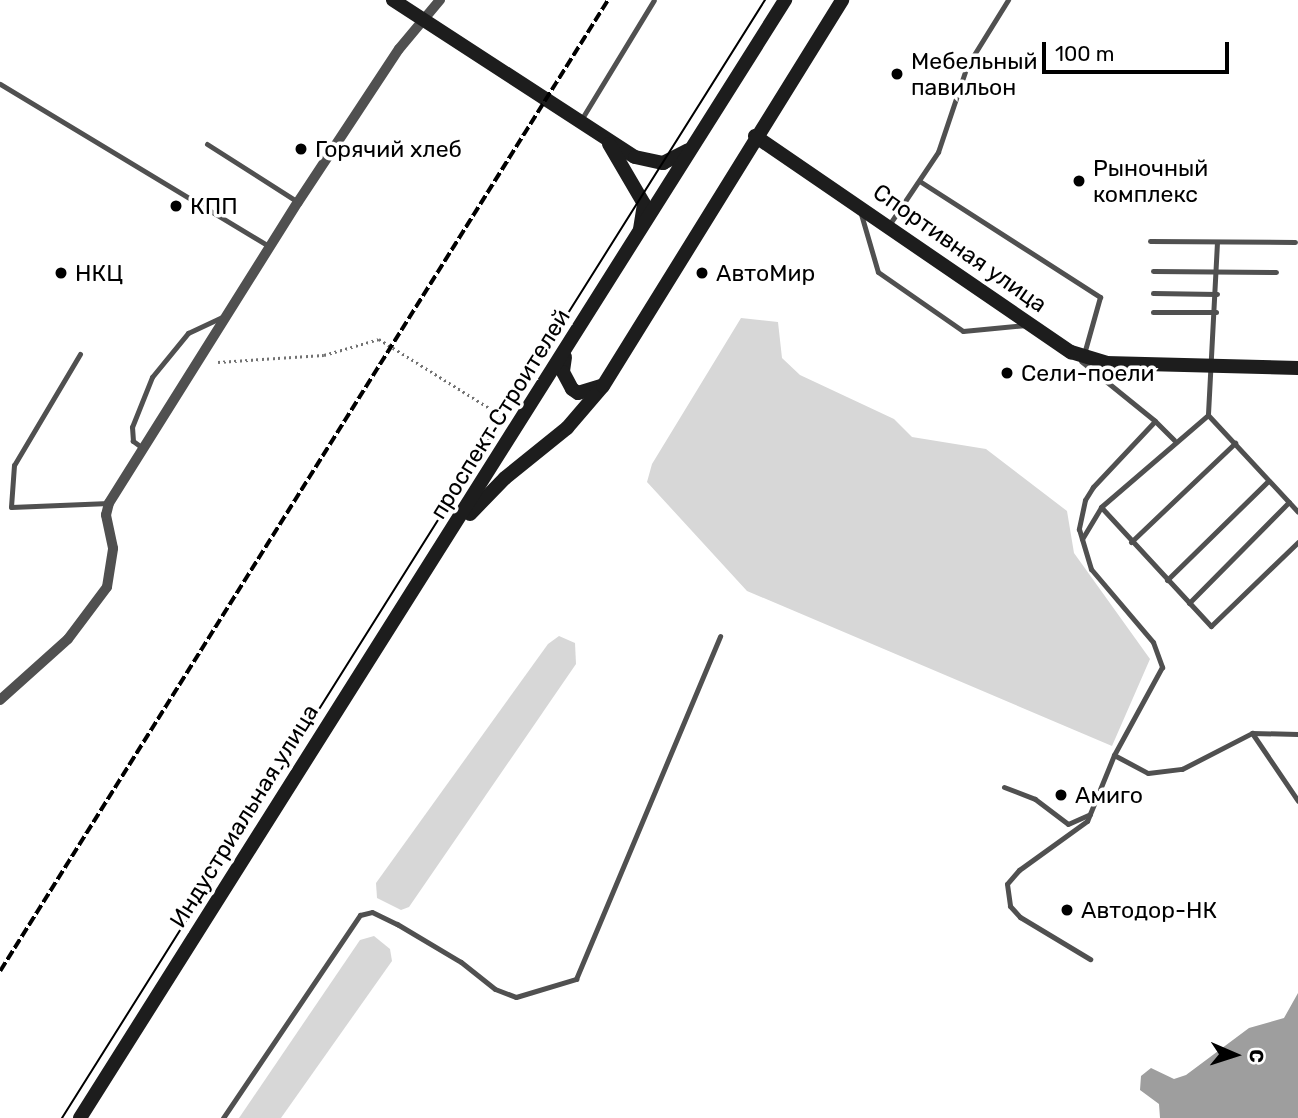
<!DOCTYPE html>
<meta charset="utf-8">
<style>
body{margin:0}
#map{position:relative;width:1298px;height:1118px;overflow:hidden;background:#fff;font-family:Rubik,sans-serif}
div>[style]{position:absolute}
.green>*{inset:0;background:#d7d7d7}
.water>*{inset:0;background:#9e9e9e}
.path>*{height:2.5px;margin-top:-1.25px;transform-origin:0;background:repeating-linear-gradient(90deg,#727272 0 2px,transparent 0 5.5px)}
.lane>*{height:5px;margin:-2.5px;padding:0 2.5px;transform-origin:2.5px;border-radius:2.5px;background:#505050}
.street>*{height:10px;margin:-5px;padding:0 5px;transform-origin:5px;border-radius:5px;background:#505050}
.secondary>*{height:14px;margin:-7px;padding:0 7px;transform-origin:7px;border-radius:7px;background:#1d1d1d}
.tram>*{height:2px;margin:-1px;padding:0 1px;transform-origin:1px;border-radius:1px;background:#000}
.rail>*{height:3.5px;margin-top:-1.75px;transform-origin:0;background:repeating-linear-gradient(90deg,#000 0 10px,transparent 0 13.5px)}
.dots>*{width:19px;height:19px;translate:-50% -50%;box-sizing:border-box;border:4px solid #fff;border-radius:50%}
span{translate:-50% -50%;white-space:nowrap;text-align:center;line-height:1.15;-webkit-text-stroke:7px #fff;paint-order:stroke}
.poi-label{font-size:23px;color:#000}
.left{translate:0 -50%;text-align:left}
.street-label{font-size:23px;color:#000}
.north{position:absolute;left:1200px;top:1020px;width:70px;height:70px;-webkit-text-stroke:5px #fff;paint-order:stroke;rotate:93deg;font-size:19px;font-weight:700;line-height:28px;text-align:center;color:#000}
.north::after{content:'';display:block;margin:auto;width:24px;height:32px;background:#000;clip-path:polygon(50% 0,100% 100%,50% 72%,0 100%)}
.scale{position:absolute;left:1042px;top:42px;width:187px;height:32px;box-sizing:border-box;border:4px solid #000;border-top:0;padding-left:9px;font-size:21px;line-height:24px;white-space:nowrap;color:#000;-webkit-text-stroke:5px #fff;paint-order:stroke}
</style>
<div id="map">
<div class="green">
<i style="clip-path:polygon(741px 318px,778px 322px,782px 358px,800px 375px,894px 419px,912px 437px,986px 449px,1067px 511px,1074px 553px,1150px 659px,1112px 746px,747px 591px,647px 482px,652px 464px)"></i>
<i style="clip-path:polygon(559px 636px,575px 643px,576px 664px,409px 907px,401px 910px,377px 898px,376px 883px,548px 644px)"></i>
<i style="clip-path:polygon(374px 936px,390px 949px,392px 961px,281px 1118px,239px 1118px,360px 940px)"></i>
</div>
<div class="water">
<i style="clip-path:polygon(1298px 993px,1298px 1118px,1160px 1118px,1159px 1104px,1140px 1090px,1141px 1076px,1151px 1068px,1174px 1079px,1186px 1075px,1249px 1028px,1284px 1018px)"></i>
</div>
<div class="path">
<i style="left:218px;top:362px;width:106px;rotate:-3.8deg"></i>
<i style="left:324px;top:355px;width:57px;rotate:-16.2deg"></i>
<i style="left:379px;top:339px;width:151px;rotate:32deg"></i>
</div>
<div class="lane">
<i style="left:0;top:84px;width:315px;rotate:31.1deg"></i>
<i style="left:581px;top:120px;width:140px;rotate:-58.7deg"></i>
<i style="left:207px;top:144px;width:108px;rotate:32.5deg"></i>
<i style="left:921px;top:182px;width:213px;rotate:32.7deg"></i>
<i style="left:1100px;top:297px;width:59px;rotate:105.7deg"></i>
<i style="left:861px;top:214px;width:60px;rotate:73.7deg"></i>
<i style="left:878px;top:272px;width:103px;rotate:34.8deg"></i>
<i style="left:963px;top:331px;width:64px;rotate:-5.4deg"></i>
<i style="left:889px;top:225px;width:88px;rotate:-56.1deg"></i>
<i style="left:938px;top:152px;width:91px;rotate:-71.4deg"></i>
<i style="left:967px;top:66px;width:78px;rotate:-58.2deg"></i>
<i style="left:1150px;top:241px;width:145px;rotate:0.4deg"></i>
<i style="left:1217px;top:242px;width:173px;rotate:93deg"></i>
<i style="left:1208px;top:415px;width:132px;rotate:47.1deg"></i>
<i style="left:1153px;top:271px;width:123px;rotate:0.5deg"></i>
<i style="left:1153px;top:293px;width:64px;rotate:0.9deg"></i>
<i style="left:1153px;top:312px;width:63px"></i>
<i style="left:80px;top:354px;width:129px;rotate:120.7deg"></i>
<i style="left:14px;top:465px;width:42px;rotate:94.1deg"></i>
<i style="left:11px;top:507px;width:98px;rotate:-2.3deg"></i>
<i style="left:1081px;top:361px;width:95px;rotate:39deg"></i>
<i style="left:1155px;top:421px;width:91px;rotate:133.2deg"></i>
<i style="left:1093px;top:487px;width:15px;rotate:122deg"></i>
<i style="left:1085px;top:500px;width:30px;rotate:102deg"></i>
<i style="left:1079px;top:529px;width:42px;rotate:73.3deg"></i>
<i style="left:1091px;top:569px;width:96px;rotate:49.7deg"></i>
<i style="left:1153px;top:642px;width:27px;rotate:70deg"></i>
<i style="left:1162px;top:667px;width:100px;rotate:118.6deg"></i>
<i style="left:1114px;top:755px;width:71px;rotate:112.2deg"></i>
<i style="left:1087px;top:821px;width:84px;rotate:144.2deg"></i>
<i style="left:1019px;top:870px;width:18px;rotate:131deg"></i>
<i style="left:1007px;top:884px;width:22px;rotate:82deg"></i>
<i style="left:1010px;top:906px;width:15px;rotate:48deg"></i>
<i style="left:1020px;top:917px;width:82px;rotate:31deg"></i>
<i style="left:1155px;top:421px;width:27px;rotate:45deg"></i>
<i style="left:144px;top:449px;width:14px;rotate:-144deg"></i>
<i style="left:133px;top:441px;width:14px;rotate:-94deg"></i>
<i style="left:132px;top:427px;width:54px;rotate:-68.2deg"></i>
<i style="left:152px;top:377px;width:57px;rotate:-50.7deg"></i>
<i style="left:188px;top:333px;width:40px;rotate:-25deg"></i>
<i style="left:1101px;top:507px;width:162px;rotate:47.3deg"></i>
<i style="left:1211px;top:626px;width:121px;rotate:-44deg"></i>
<i style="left:1082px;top:539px;width:37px;rotate:-59deg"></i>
<i style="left:1101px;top:507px;width:141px;rotate:-40.7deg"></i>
<i style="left:1131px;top:542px;width:144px;rotate:-43.6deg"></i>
<i style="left:1167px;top:580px;width:141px;rotate:-44.4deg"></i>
<i style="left:1189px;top:603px;width:142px;rotate:-45.3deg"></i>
<i style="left:1252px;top:733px;width:46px;rotate:1.2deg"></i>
<i style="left:1114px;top:755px;width:38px;rotate:28deg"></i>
<i style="left:1148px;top:773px;width:34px;rotate:-7deg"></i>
<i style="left:1182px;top:769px;width:79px;rotate:-27.2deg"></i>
<i style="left:1252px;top:733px;width:82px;rotate:55.9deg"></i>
<i style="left:1004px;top:787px;width:33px;rotate:21deg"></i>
<i style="left:1035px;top:799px;width:41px;rotate:37.1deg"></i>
<i style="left:1068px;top:824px;width:24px;rotate:-24deg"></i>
<i style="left:223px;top:1118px;width:245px;rotate:-56deg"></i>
<i style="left:360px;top:915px;width:12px;rotate:-14deg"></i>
<i style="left:372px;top:912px;width:28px;rotate:26deg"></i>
<i style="left:397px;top:924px;width:74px;rotate:30.7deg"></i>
<i style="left:461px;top:962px;width:43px;rotate:38.5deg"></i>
<i style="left:495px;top:989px;width:22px;rotate:21deg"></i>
<i style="left:516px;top:997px;width:63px;rotate:-16.7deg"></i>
<i style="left:576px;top:979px;width:372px;rotate:-67.2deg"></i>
</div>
<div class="street">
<i style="left:0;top:700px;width:91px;rotate:-41.9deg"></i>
<i style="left:68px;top:639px;width:65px;rotate:-53.1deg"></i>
<i style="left:107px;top:587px;width:39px;rotate:-81deg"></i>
<i style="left:113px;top:548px;width:34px;rotate:-102deg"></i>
<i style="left:106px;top:515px;width:12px;rotate:-76deg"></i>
<i style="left:109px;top:503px;width:355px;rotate:-57.9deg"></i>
<i style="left:298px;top:202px;width:183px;rotate:-56.6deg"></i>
<i style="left:399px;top:49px;width:64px;rotate:-50.1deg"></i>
</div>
<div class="secondary">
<i style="left:393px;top:0;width:288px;rotate:33deg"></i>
<i style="left:635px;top:157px;width:29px;rotate:12deg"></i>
<i style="left:663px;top:163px;width:28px;rotate:-27deg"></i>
<i style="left:755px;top:136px;width:383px;rotate:34.4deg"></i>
<i style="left:1071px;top:352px;width:37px;rotate:17deg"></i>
<i style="left:1106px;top:363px;width:192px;rotate:1.5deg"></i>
<i style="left:609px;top:144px;width:69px;rotate:59.7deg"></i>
<i style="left:644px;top:204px;width:25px;rotate:99deg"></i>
<i style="left:565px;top:357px;width:15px;rotate:98deg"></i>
<i style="left:563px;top:372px;width:19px;rotate:62deg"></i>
<i style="left:572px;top:389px;width:7px;rotate:34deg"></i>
<i style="left:578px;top:393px;width:24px;rotate:-17deg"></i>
<i style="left:470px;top:514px;width:50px;rotate:-45.8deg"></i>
<i style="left:505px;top:478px;width:80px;rotate:-38.9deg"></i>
<i style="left:567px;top:428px;width:55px;rotate:-49.4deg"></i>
<i style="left:603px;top:386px;width:454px;rotate:-58.2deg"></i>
<i style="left:80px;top:1118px;width:1322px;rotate:-57.76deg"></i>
</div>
<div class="tram">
<i style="left:62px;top:1118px;width:1321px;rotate:-57.84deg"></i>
</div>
<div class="rail">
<i style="left:0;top:971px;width:1146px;rotate:-57.95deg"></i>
</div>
<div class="dots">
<i style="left:897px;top:74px;background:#000"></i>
<i style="left:301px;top:149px;background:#000"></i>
<i style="left:1079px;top:181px;background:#000"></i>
<i style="left:176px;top:206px;background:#000"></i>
<i style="left:61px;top:273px;background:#000"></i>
<i style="left:702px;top:273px;background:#000"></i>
<i style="left:1007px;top:373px;background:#000"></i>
<i style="left:1061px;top:795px;background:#000"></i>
<i style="left:1067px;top:910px;background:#000"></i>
</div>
<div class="poi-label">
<span class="left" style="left:911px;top:74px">Мебельный<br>павильон</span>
<span class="left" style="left:315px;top:149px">Горячий хлеб</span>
<span class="left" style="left:1093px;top:181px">Рыночный<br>комплекс</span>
<span class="left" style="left:190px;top:206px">КПП</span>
<span class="left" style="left:75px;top:273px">НКЦ</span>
<span class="left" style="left:716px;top:273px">АвтоМир</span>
<span class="left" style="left:1021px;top:373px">Сели-поели</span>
<span class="left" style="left:1075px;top:795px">Амиго</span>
<span class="left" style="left:1081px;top:910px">Автодор-НК</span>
</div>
<div class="street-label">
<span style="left:960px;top:248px;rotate:35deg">Спортивная улица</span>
<span style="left:500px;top:414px;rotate:-58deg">проспект Строителей</span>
<span style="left:244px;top:816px;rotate:-58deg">Индустриальная улица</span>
</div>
<div class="north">С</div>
<div class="scale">100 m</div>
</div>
